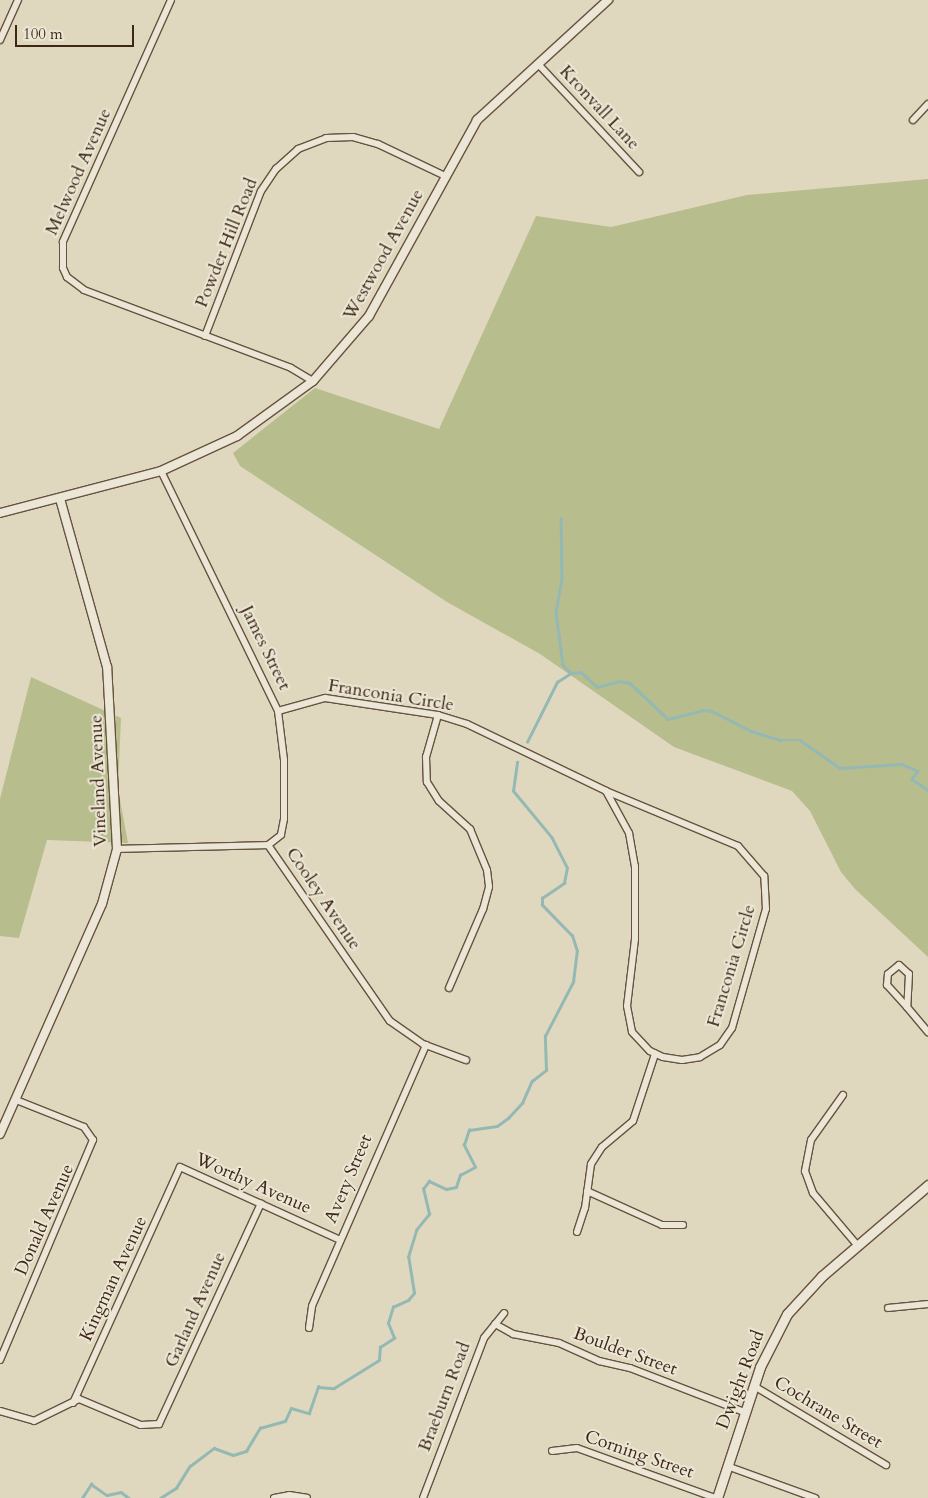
<!DOCTYPE html>
<style>
body{margin:0}
#map{position:relative;width:928px;height:1498px;overflow:hidden;background:#e0d8be;font-family:Cardo,serif}
div>[style]{position:absolute}
.green>*{inset:0;background:#b8bd8d}
.stream>*{height:2.5px;margin:-1.25px;padding:0 1.25px;transform-origin:1.25px;border-radius:1.25px;background:#94b9b4}
.roads{filter:drop-shadow(1px 0 #67523f) drop-shadow(-1px 0 #67523f) drop-shadow(0 1px #67523f) drop-shadow(0 -1px #67523f)}
.minor>*{height:6px;margin:-3px;padding:0 3px;transform-origin:3px;border-radius:3px;background:#ebe6d5}
.tertiary>*{height:8px;margin:-4px;padding:0 4px;transform-origin:4px;border-radius:4px;background:#ebe6d5}
.secondary>*{height:9px;margin:-4.5px;padding:0 4.5px;transform-origin:4.5px;border-radius:4.5px;background:#ebe6d5}
span{translate:-50% -50%;white-space:nowrap;text-align:center;line-height:1.15;-webkit-text-stroke:4px #ebe6d5;paint-order:stroke}
.street-label{font-size:18px;color:#3f2615}
.scale{position:absolute;left:15px;top:25px;width:119px;height:22px;box-sizing:border-box;border:2px solid #3f2615;border-top:0;padding-left:6px;font-size:15px;line-height:18px;white-space:nowrap;color:#3f2615;-webkit-text-stroke:4px #ebe6d5;paint-order:stroke}
</style>
<div id="map">
<div class="green">
<i style="clip-path:polygon(928px 179px,928px 957px,855px 889px,841px 872px,810px 811px,792px 791px,674px 747px,540px 654px,447px 602px,240px 466px,233px 453px,315px 388px,439px 429px,536px 216px,611px 227px,747px 195px)"></i>
<i style="clip-path:polygon(31px 677px,121px 718px,118px 789px,128px 843px,47px 840px,19px 938px,0 936px,0 799px)"></i>
</div>
<div class="stream">
<i style="left:561px;top:518px;width:61px;rotate:89.1deg"></i>
<i style="left:562px;top:579px;width:34px;rotate:100deg"></i>
<i style="left:556px;top:612px;width:53px;rotate:82.5deg"></i>
<i style="left:563px;top:665px;width:11px;rotate:45deg"></i>
<i style="left:527px;top:742px;width:67px;rotate:-63.4deg"></i>
<i style="left:557px;top:682px;width:17px;rotate:-33deg"></i>
<i style="left:571px;top:673px;width:10px;rotate:-6deg"></i>
<i style="left:581px;top:672px;width:22px;rotate:43deg"></i>
<i style="left:597px;top:687px;width:23px;rotate:-15deg"></i>
<i style="left:619px;top:681px;width:11px;rotate:10deg"></i>
<i style="left:630px;top:683px;width:52px;rotate:43.5deg"></i>
<i style="left:668px;top:719px;width:36px;rotate:-14deg"></i>
<i style="left:703px;top:710px;width:9px;rotate:6deg"></i>
<i style="left:712px;top:711px;width:44px;rotate:27.1deg"></i>
<i style="left:751px;top:731px;width:31px;rotate:17deg"></i>
<i style="left:781px;top:740px;width:19px"></i>
<i style="left:800px;top:740px;width:49px;rotate:35deg"></i>
<i style="left:840px;top:768px;width:61px;rotate:-3.8deg"></i>
<i style="left:901px;top:764px;width:18px;rotate:22deg"></i>
<i style="left:918px;top:771px;width:10px;rotate:127deg"></i>
<i style="left:912px;top:779px;width:19px;rotate:35deg"></i>
<i style="left:82px;top:1498px;width:17px;rotate:-57deg"></i>
<i style="left:91px;top:1484px;width:19px;rotate:35deg"></i>
<i style="left:107px;top:1495px;width:14px;rotate:-12deg"></i>
<i style="left:121px;top:1492px;width:10px;rotate:37deg"></i>
<i style="left:160px;top:1498px;width:19px;rotate:-32deg"></i>
<i style="left:176px;top:1488px;width:26px;rotate:-58deg"></i>
<i style="left:190px;top:1466px;width:30px;rotate:-37deg"></i>
<i style="left:214px;top:1448px;width:20px;rotate:20deg"></i>
<i style="left:233px;top:1455px;width:14px;rotate:-17deg"></i>
<i style="left:246px;top:1451px;width:27px;rotate:-59deg"></i>
<i style="left:260px;top:1428px;width:26px;rotate:-16deg"></i>
<i style="left:285px;top:1421px;width:14px;rotate:-65deg"></i>
<i style="left:291px;top:1408px;width:19px;rotate:16deg"></i>
<i style="left:309px;top:1413px;width:28px;rotate:-71deg"></i>
<i style="left:318px;top:1387px;width:16px;rotate:4deg"></i>
<i style="left:334px;top:1388px;width:53px;rotate:-31.9deg"></i>
<i style="left:379px;top:1360px;width:13px;rotate:-86deg"></i>
<i style="left:380px;top:1347px;width:17px;rotate:-33deg"></i>
<i style="left:394px;top:1338px;width:16px;rotate:-112deg"></i>
<i style="left:388px;top:1323px;width:17px;rotate:-73deg"></i>
<i style="left:393px;top:1307px;width:17px;rotate:-25deg"></i>
<i style="left:408px;top:1300px;width:9px;rotate:-49deg"></i>
<i style="left:414px;top:1293px;width:36px;rotate:-99deg"></i>
<i style="left:408px;top:1257px;width:28px;rotate:-73deg"></i>
<i style="left:416px;top:1230px;width:21px;rotate:-51deg"></i>
<i style="left:429px;top:1214px;width:26px;rotate:-103deg"></i>
<i style="left:423px;top:1189px;width:10px;rotate:-53deg"></i>
<i style="left:429px;top:1181px;width:19px;rotate:25deg"></i>
<i style="left:446px;top:1189px;width:10px;rotate:-11deg"></i>
<i style="left:456px;top:1187px;width:13px;rotate:-72deg"></i>
<i style="left:460px;top:1175px;width:17px;rotate:-28deg"></i>
<i style="left:475px;top:1167px;width:25px;rotate:-117deg"></i>
<i style="left:464px;top:1145px;width:16px;rotate:-72deg"></i>
<i style="left:469px;top:1130px;width:28px;rotate:-8deg"></i>
<i style="left:497px;top:1126px;width:14px;rotate:-36deg"></i>
<i style="left:508px;top:1118px;width:21px;rotate:-47deg"></i>
<i style="left:522px;top:1103px;width:24px;rotate:-66deg"></i>
<i style="left:532px;top:1081px;width:18px;rotate:-38deg"></i>
<i style="left:546px;top:1070px;width:34px;rotate:-92deg"></i>
<i style="left:545px;top:1036px;width:61px;rotate:-62.6deg"></i>
<i style="left:573px;top:982px;width:31px;rotate:-83deg"></i>
<i style="left:577px;top:951px;width:16px;rotate:-108deg"></i>
<i style="left:572px;top:936px;width:43px;rotate:-134.1deg"></i>
<i style="left:542px;top:905px;width:7px;rotate:-90deg"></i>
<i style="left:542px;top:898px;width:27px;rotate:-34deg"></i>
<i style="left:564px;top:883px;width:15px;rotate:-79deg"></i>
<i style="left:567px;top:868px;width:34px;rotate:-117deg"></i>
<i style="left:552px;top:838px;width:61px;rotate:-129.7deg"></i>
<i style="left:513px;top:791px;width:29px;rotate:-82deg"></i>
</div>
<div class="roads">
<div class="minor">
<i style="left:171px;top:0;width:265px;rotate:114.1deg"></i>
<i style="left:63px;top:242px;width:26px;rotate:90deg"></i>
<i style="left:63px;top:268px;width:10px;rotate:66deg"></i>
<i style="left:67px;top:277px;width:21px;rotate:37deg"></i>
<i style="left:84px;top:290px;width:221px;rotate:20.6deg"></i>
<i style="left:291px;top:368px;width:26px;rotate:31deg"></i>
<i style="left:0;top:40px;width:44px;rotate:-65.8deg"></i>
<i style="left:538px;top:64px;width:148px;rotate:46.9deg"></i>
<i style="left:913px;top:120px;width:22px;rotate:-47deg"></i>
<i style="left:205px;top:336px;width:155px;rotate:-68.9deg"></i>
<i style="left:261px;top:191px;width:27px;rotate:-56deg"></i>
<i style="left:276px;top:169px;width:30px;rotate:-42deg"></i>
<i style="left:298px;top:149px;width:30px;rotate:-21deg"></i>
<i style="left:326px;top:138px;width:27px;rotate:-2deg"></i>
<i style="left:353px;top:137px;width:26px;rotate:16deg"></i>
<i style="left:378px;top:144px;width:74px;rotate:25.5deg"></i>
<i style="left:161px;top:471px;width:267px;rotate:64deg"></i>
<i style="left:278px;top:711px;width:49px;rotate:83deg"></i>
<i style="left:284px;top:760px;width:59px;rotate:90deg"></i>
<i style="left:284px;top:819px;width:16px;rotate:101deg"></i>
<i style="left:281px;top:835px;width:16px;rotate:142deg"></i>
<i style="left:278px;top:711px;width:49px;rotate:-15.5deg"></i>
<i style="left:325px;top:698px;width:114px;rotate:8.6deg"></i>
<i style="left:438px;top:715px;width:30px;rotate:17deg"></i>
<i style="left:467px;top:724px;width:154px;rotate:25.7deg"></i>
<i style="left:606px;top:791px;width:48px;rotate:61.3deg"></i>
<i style="left:629px;top:833px;width:34px;rotate:80deg"></i>
<i style="left:635px;top:866px;width:73px;rotate:90deg"></i>
<i style="left:635px;top:939px;width:67px;rotate:96.8deg"></i>
<i style="left:627px;top:1006px;width:26px;rotate:79deg"></i>
<i style="left:632px;top:1032px;width:26px;rotate:47deg"></i>
<i style="left:650px;top:1051px;width:14px;rotate:25deg"></i>
<i style="left:663px;top:1057px;width:19px;rotate:9deg"></i>
<i style="left:682px;top:1060px;width:18px;rotate:-9deg"></i>
<i style="left:700px;top:1057px;width:23px;rotate:-31deg"></i>
<i style="left:720px;top:1045px;width:21px;rotate:-55deg"></i>
<i style="left:732px;top:1028px;width:124px;rotate:-74.1deg"></i>
<i style="left:766px;top:909px;width:33px;rotate:-93deg"></i>
<i style="left:764px;top:876px;width:40px;rotate:-131deg"></i>
<i style="left:738px;top:846px;width:143px;rotate:-157.4deg"></i>
<i style="left:438px;top:715px;width:44px;rotate:105.9deg"></i>
<i style="left:426px;top:757px;width:25px;rotate:88deg"></i>
<i style="left:427px;top:782px;width:22px;rotate:58deg"></i>
<i style="left:439px;top:801px;width:42px;rotate:42.1deg"></i>
<i style="left:470px;top:829px;width:44px;rotate:67.5deg"></i>
<i style="left:487px;top:870px;width:17px;rotate:83deg"></i>
<i style="left:489px;top:887px;width:23px;rotate:105deg"></i>
<i style="left:483px;top:909px;width:86px;rotate:113.3deg"></i>
<i style="left:117px;top:849px;width:151px;rotate:-1.5deg"></i>
<i style="left:268px;top:845px;width:214px;rotate:55.3deg"></i>
<i style="left:390px;top:1021px;width:40px;rotate:34.9deg"></i>
<i style="left:423px;top:1044px;width:46px;rotate:20.4deg"></i>
<i style="left:907px;top:1007px;width:30px;rotate:-132deg"></i>
<i style="left:887px;top:985px;width:11px;rotate:-85deg"></i>
<i style="left:888px;top:974px;width:14px;rotate:-39deg"></i>
<i style="left:899px;top:965px;width:13px;rotate:42deg"></i>
<i style="left:909px;top:974px;width:33px;rotate:93deg"></i>
<i style="left:907px;top:1007px;width:33px;rotate:50deg"></i>
<i style="left:843px;top:1095px;width:55px;rotate:125.4deg"></i>
<i style="left:811px;top:1140px;width:32px;rotate:101deg"></i>
<i style="left:805px;top:1171px;width:23px;rotate:70deg"></i>
<i style="left:813px;top:1193px;width:70px;rotate:49.7deg"></i>
<i style="left:587px;top:1191px;width:82px;rotate:24.4deg"></i>
<i style="left:662px;top:1225px;width:21px"></i>
<i style="left:577px;top:1232px;width:25px;rotate:-72deg"></i>
<i style="left:585px;top:1208px;width:44px;rotate:-82.2deg"></i>
<i style="left:591px;top:1164px;width:20px;rotate:-57deg"></i>
<i style="left:602px;top:1147px;width:40px;rotate:-40deg"></i>
<i style="left:633px;top:1121px;width:71px;rotate:-71.8deg"></i>
<i style="left:888px;top:1308px;width:40px;rotate:-5.7deg"></i>
<i style="left:495px;top:1324px;width:21px;rotate:29deg"></i>
<i style="left:513px;top:1334px;width:47px;rotate:11.1deg"></i>
<i style="left:559px;top:1343px;width:44px;rotate:24.2deg"></i>
<i style="left:599px;top:1361px;width:32px;rotate:13deg"></i>
<i style="left:630px;top:1368px;width:122px;rotate:21.1deg"></i>
<i style="left:309px;top:1328px;width:22px;rotate:-82deg"></i>
<i style="left:312px;top:1306px;width:285px;rotate:-66.4deg"></i>
<i style="left:0;top:1360px;width:239px;rotate:-67.1deg"></i>
<i style="left:93px;top:1140px;width:16px;rotate:-125deg"></i>
<i style="left:84px;top:1127px;width:73px;rotate:-158.3deg"></i>
<i style="left:754px;top:1386px;width:154px;rotate:30.9deg"></i>
<i style="left:73px;top:1403px;width:259px;rotate:-65.6deg"></i>
<i style="left:180px;top:1167px;width:176px;rotate:24.5deg"></i>
<i style="left:0;top:1411px;width:35px;rotate:16deg"></i>
<i style="left:34px;top:1421px;width:50px;rotate:-26.1deg"></i>
<i style="left:79px;top:1399px;width:67px;rotate:22.8deg"></i>
<i style="left:141px;top:1425px;width:18px;rotate:-3deg"></i>
<i style="left:159px;top:1424px;width:243px;rotate:-65.2deg"></i>
<i style="left:552px;top:1451px;width:25px;rotate:-7deg"></i>
<i style="left:577px;top:1448px;width:147px;rotate:19.9deg"></i>
<i style="left:727px;top:1466px;width:94px;rotate:20deg"></i>
<i style="left:274px;top:1498px;width:15px;rotate:-11deg"></i>
<i style="left:289px;top:1495px;width:18px;rotate:9deg"></i>
<i style="left:423px;top:1498px;width:171px;rotate:-69.1deg"></i>
<i style="left:484px;top:1338px;width:32px;rotate:-51deg"></i>
</div>
<div class="tertiary">
<i style="left:0;top:513px;width:166px;rotate:-14.6deg"></i>
<i style="left:161px;top:471px;width:84px;rotate:-24.7deg"></i>
<i style="left:237px;top:436px;width:94px;rotate:-35.9deg"></i>
<i style="left:313px;top:381px;width:86px;rotate:-49.3deg"></i>
<i style="left:369px;top:316px;width:224px;rotate:-61.1deg"></i>
<i style="left:477px;top:120px;width:178px;rotate:-42.5deg"></i>
<i style="left:0;top:1134px;width:252px;rotate:-66.1deg"></i>
<i style="left:102px;top:904px;width:57px;rotate:-74.7deg"></i>
<i style="left:117px;top:849px;width:182px;rotate:-93.1deg"></i>
<i style="left:107px;top:667px;width:174px;rotate:-105.6deg"></i>
</div>
<div class="secondary">
<i style="left:717px;top:1498px;width:138px;rotate:-71.8deg"></i>
<i style="left:760px;top:1367px;width:59px;rotate:-63deg"></i>
<i style="left:787px;top:1314px;width:52px;rotate:-47.4deg"></i>
<i style="left:822px;top:1276px;width:140px;rotate:-40.6deg"></i>
</div>
</div>
<div class="street-label">
<span style="left:599px;top:108px;rotate:47deg">Kronvall Lane</span>
<span style="left:79px;top:172px;rotate:-66deg">Melwood Avenue</span>
<span style="left:227px;top:243px;rotate:-68deg">Powder Hill Road</span>
<span style="left:384px;top:255px;rotate:-61deg">Westwood Avenue</span>
<span style="left:265px;top:648px;rotate:64deg">James Street</span>
<span style="left:391px;top:696px;rotate:9deg">Franconia Circle</span>
<span style="left:99px;top:781px;rotate:-92deg">Vineland Avenue</span>
<span style="left:323px;top:899px;rotate:56deg">Cooley Avenue</span>
<span style="left:732px;top:966px;rotate:-73deg">Franconia Circle</span>
<span style="left:349px;top:1179px;rotate:-67deg">Avery Street</span>
<span style="left:253px;top:1184px;rotate:24deg">Worthy Avenue</span>
<span style="left:45px;top:1220px;rotate:-66deg">Donald Avenue</span>
<span style="left:114px;top:1279px;rotate:-65deg">Kingman Avenue</span>
<span style="left:196px;top:1310px;rotate:-66deg">Garland Avenue</span>
<span style="left:625px;top:1352px;rotate:20deg">Boulder Street</span>
<span style="left:741px;top:1380px;rotate:-69deg">Dwight Road</span>
<span style="left:445px;top:1397px;rotate:-69deg">Braeburn Road</span>
<span style="left:828px;top:1413px;rotate:31deg">Cochrane Street</span>
<span style="left:639px;top:1455px;rotate:19deg">Corning Street</span>
</div>
<div class="scale">100 m</div>
</div>
